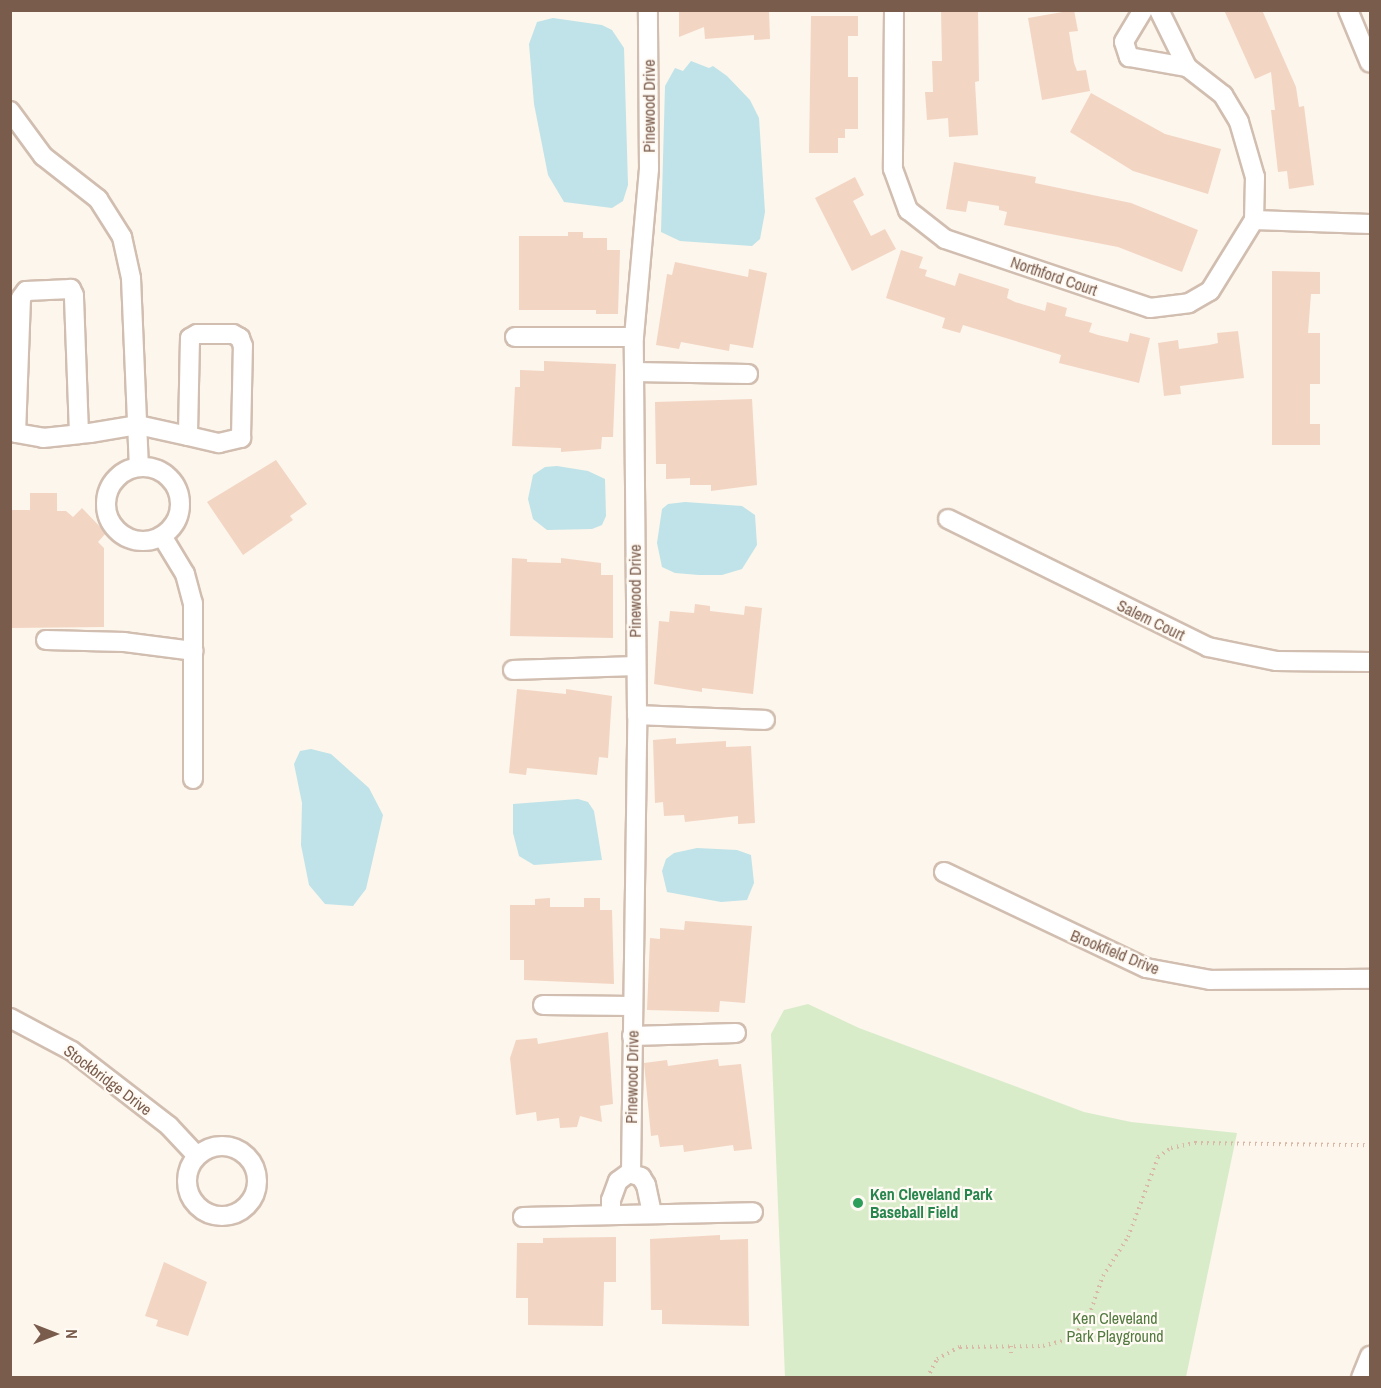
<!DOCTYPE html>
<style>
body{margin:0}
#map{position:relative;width:1381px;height:1388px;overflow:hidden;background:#fdf6ec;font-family:"Archivo Narrow",sans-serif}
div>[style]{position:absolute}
.green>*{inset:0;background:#d8ecc9}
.water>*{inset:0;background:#bfe3e8}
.building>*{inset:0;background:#f3d5c3}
.path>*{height:4px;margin-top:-2px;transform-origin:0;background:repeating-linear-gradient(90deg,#d9b8a5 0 1.5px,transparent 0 6px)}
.roads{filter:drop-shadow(2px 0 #d1beb0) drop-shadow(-2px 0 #d1beb0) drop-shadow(0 2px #d1beb0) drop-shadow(0 -2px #d1beb0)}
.minor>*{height:18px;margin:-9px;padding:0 9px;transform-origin:9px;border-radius:9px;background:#fff}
.minor>.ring{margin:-9px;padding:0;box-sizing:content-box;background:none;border:18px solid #fff;border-radius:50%}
.dots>*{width:16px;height:16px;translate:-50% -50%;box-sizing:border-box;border:3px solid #fffaf3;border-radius:50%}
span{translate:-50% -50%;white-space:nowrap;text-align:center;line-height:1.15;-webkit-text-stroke:4.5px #fffaf3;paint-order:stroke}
.street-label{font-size:16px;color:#7a5c4d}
.leisure-label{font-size:16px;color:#27864d;font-weight:700}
.left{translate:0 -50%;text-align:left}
.park-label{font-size:16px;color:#537a41}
.frame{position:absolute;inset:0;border:12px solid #7a5c4d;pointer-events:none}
.north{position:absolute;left:24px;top:1304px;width:60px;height:60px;-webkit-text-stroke:4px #fffaf3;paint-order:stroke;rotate:90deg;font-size:16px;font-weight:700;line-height:24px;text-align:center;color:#7a5c4d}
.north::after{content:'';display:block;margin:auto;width:21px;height:27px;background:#7a5c4d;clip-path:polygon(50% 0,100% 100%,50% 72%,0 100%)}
</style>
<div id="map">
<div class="green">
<i style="clip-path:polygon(808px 1004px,859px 1028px,1084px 1112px,1131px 1122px,1237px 1133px,1186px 1377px,785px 1377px,771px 1034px,784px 1010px)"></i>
</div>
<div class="water">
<i style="clip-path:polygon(553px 18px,602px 25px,612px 30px,624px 48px,628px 185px,623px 201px,612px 208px,564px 202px,548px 175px,534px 104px,529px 44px,537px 22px)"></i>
<i style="clip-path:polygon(691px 61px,709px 68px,713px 66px,727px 76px,750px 100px,759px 118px,765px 212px,760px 239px,752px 246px,680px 241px,661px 232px,665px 86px,675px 68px,683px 71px)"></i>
<i style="clip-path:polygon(557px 466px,588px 471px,605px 479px,606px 516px,602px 525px,592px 529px,547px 530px,533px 519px,528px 499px,533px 475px,545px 467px)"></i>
<i style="clip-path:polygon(685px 502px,742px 506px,755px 515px,757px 545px,742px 569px,722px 575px,699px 575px,675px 573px,662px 567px,657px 543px,662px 509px,668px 504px)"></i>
<i style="clip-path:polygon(311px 749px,331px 754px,369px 788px,383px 815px,366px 889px,353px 906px,325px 904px,309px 885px,301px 845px,302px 803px,294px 764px,300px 751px)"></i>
<i style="clip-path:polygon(578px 799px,588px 802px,594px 811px,602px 860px,534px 865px,519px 856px,513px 833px,513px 804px)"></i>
<i style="clip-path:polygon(697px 848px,737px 850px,751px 855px,754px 883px,747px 900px,721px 902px,667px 892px,662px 871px,666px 859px,674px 853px)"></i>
</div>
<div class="building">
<i style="clip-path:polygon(679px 10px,769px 10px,770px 39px,754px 40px,754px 35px,705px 39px,704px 27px,679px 37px)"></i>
<i style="clip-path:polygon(941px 10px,978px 10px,979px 81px,975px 82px,978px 135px,949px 137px,948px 118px,927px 120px,925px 92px,933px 92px,932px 61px,942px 61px)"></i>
<i style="clip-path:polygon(1074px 10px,1078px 31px,1069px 32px,1074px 63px,1077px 71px,1086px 70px,1090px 91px,1042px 100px,1028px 18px)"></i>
<i style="clip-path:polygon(1224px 10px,1262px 10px,1296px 87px,1299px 107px,1304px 106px,1314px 185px,1289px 189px,1287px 171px,1278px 172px,1271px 110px,1275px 110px,1271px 72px,1255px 79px)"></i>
<i style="clip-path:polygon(811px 16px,858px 16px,858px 36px,848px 36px,848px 77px,858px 77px,858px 129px,845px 129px,845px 138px,838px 138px,838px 153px,809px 153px)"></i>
<i style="clip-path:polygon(1091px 93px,1165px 134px,1221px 149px,1208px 194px,1133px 171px,1070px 132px)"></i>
<i style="clip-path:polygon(954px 162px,1036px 177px,1035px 183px,1131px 203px,1198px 230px,1182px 272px,1118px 247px,1004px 225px,1007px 212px,999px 210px,999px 206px,968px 201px,966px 212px,946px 209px)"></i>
<i style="clip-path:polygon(855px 177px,864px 195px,853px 201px,871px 236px,885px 229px,896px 249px,852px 271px,815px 198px)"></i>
<i style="clip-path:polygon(568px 232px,583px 232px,583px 238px,607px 238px,607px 250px,620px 250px,618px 314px,596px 314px,596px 310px,519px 310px,519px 236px,568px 236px)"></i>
<i style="clip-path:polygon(901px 250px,923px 257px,919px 268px,927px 270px,925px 276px,955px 286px,959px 273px,1009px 289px,1007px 298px,1015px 302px,1045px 311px,1047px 302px,1067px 308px,1065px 316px,1092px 323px,1089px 332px,1098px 335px,1128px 342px,1130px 333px,1150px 338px,1139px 383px,1059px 363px,1061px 355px,963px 325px,960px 333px,942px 328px,945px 318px,886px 298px)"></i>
<i style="clip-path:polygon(675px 262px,748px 277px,749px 269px,767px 273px,753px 348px,730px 344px,729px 351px,681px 342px,679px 349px,656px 345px,667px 274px,672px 275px)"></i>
<i style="clip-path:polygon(1272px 271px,1320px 272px,1320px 294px,1311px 294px,1308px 333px,1320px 333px,1320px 384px,1310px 384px,1310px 424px,1320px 424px,1320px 445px,1272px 445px)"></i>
<i style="clip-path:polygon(1238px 331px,1244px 378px,1180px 386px,1181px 394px,1164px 396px,1158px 343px,1178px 340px,1179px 349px,1209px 345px,1218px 343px,1217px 333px)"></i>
<i style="clip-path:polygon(544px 361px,616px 364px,613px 437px,602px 437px,601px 449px,561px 452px,561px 448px,512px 446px,515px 387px,520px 387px,520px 370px,544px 371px)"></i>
<i style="clip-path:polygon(752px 399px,757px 485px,711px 491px,711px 485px,690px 485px,690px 478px,666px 479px,666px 464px,656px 464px,655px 402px)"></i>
<i style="clip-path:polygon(276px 460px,307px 504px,290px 516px,293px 520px,243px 555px,207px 502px)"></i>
<i style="clip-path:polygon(30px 493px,57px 493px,57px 511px,66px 511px,73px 517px,82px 508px,106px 533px,98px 542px,104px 548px,104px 627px,10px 628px,10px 510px,30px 510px)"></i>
<i style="clip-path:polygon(512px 558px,527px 559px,527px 562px,561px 563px,561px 558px,601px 563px,601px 575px,613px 575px,613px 638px,510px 636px)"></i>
<i style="clip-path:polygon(695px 604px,710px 606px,710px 611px,744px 615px,745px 606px,762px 608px,753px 694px,702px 688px,702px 692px,654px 684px,659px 621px,669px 622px,670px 611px,694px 613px)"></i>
<i style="clip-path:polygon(517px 689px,566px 694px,566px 689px,612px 696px,608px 758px,599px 757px,597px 775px,527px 768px,526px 775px,509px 773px)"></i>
<i style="clip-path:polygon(676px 738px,676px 744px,726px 741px,726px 747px,751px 746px,755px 823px,738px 824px,738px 816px,685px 822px,684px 815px,664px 816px,663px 802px,655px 803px,653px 740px)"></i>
<i style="clip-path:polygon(550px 898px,550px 907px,584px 907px,584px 898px,600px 898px,600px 910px,612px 910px,614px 984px,524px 980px,524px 960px,510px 960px,510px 905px,535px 905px,535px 899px)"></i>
<i style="clip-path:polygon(685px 921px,752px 926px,745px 1003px,720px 1001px,719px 1012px,647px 1010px,650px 938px,660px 939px,660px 928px,684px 930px)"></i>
<i style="clip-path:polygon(608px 1032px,613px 1104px,600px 1106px,602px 1122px,580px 1116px,577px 1127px,560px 1128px,559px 1118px,537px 1121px,536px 1112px,516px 1115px,510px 1058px,516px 1040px,537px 1038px,538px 1044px)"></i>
<i style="clip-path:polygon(718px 1059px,719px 1066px,741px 1064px,752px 1149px,734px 1151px,733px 1145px,684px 1152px,683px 1145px,660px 1147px,658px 1135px,651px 1136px,644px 1063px,667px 1060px,668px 1066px)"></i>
<i style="clip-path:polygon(720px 1235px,720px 1240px,748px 1239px,749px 1326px,662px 1324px,662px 1310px,651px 1310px,650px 1239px)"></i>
<i style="clip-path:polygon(616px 1237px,616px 1282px,604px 1282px,603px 1326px,528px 1325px,528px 1298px,516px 1298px,517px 1243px,543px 1243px,543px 1238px)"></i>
<i style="clip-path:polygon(164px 1262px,207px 1282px,188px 1336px,156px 1326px,158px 1320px,145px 1316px)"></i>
</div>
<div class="path">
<i style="left:1011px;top:1346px;width:10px;rotate:90deg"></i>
<i style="left:927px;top:1378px;width:21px;rotate:-62deg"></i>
<i style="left:937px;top:1359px;width:26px;rotate:-28deg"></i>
<i style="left:960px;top:1347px;width:83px;rotate:-0.7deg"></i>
<i style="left:1043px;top:1346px;width:28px;rotate:-15deg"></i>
<i style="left:1070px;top:1339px;width:25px;rotate:-47deg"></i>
<i style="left:1087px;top:1321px;width:48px;rotate:-70.4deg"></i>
<i style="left:1103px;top:1276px;width:46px;rotate:-57.3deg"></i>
<i style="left:1128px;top:1237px;width:85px;rotate:-69.4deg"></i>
<i style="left:1158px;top:1157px;width:16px;rotate:-35deg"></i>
<i style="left:1171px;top:1148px;width:25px;rotate:-12deg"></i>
<i style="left:1195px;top:1143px;width:175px;rotate:0.7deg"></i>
</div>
<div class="roads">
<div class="minor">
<i style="left:894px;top:10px;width:159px;rotate:90.4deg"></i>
<i style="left:893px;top:169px;width:44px;rotate:69.9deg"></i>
<i style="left:908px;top:210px;width:47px;rotate:38.1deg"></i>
<i style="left:945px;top:239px;width:216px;rotate:18.6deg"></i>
<i style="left:1150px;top:308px;width:39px;rotate:-7deg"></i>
<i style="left:1189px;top:303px;width:24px;rotate:-30deg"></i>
<i style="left:1210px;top:291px;width:84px;rotate:-58.2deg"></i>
<i style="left:1254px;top:220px;width:116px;rotate:2deg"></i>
<i style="left:1143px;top:10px;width:37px;rotate:121deg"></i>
<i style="left:1124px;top:42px;width:16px;rotate:72deg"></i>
<i style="left:1129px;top:57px;width:59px;rotate:9.8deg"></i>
<i style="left:1159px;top:10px;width:64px;rotate:63.8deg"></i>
<i style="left:1187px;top:67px;width:46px;rotate:37.9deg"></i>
<i style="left:1223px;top:95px;width:31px;rotate:59deg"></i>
<i style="left:1239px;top:122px;width:57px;rotate:73.8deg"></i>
<i style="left:1255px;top:177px;width:43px;rotate:91.3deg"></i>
<i style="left:1348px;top:10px;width:57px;rotate:67.5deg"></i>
<i style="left:10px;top:111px;width:56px;rotate:53.7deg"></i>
<i style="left:43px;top:156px;width:70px;rotate:38deg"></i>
<i style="left:98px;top:199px;width:45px;rotate:57.7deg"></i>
<i style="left:122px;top:237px;width:42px;rotate:77.6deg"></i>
<i style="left:131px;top:278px;width:189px;rotate:87.6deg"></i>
<i style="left:515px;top:337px;width:119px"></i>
<i style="left:634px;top:372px;width:114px;rotate:1deg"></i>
<i style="left:79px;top:434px;width:139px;rotate:-92.1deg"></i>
<i style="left:74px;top:295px;width:7px;rotate:-117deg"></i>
<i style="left:71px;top:289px;width:45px;rotate:177.5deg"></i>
<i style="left:26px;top:291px;width:9px;rotate:126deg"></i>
<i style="left:21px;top:298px;width:135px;rotate:92.1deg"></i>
<i style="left:16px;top:433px;width:27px;rotate:10deg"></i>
<i style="left:43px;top:438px;width:36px;rotate:-6deg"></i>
<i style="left:79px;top:434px;width:11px;rotate:-5deg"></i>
<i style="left:90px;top:433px;width:49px;rotate:-9.5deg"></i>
<i style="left:138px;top:425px;width:51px;rotate:12.4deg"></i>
<i style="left:188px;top:436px;width:32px;rotate:13deg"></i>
<i style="left:219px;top:443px;width:23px;rotate:-13deg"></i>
<i style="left:241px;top:438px;width:92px;rotate:-88.8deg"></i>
<i style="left:243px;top:346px;width:9px;rotate:-111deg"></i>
<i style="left:240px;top:338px;width:8px;rotate:-150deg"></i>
<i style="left:233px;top:334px;width:36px;rotate:180deg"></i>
<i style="left:197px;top:334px;width:8px;rotate:150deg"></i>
<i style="left:190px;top:338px;width:98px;rotate:91.2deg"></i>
<i class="ring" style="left:106px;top:467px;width:56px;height:56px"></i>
<i style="left:948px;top:519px;width:290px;rotate:26.2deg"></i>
<i style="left:1208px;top:647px;width:69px;rotate:11.6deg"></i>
<i style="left:1276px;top:661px;width:94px;rotate:0.6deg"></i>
<i style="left:162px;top:536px;width:44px;rotate:58.8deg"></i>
<i style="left:185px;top:574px;width:30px;rotate:75deg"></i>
<i style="left:193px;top:603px;width:176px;rotate:90deg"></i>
<i style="left:46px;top:640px;width:78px;rotate:1.5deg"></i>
<i style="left:124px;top:642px;width:70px;rotate:7.4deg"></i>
<i style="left:513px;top:670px;width:122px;rotate:-1.9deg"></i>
<i style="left:637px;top:715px;width:128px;rotate:2.2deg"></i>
<i style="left:944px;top:872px;width:224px;rotate:25.4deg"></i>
<i style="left:1146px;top:968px;width:65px;rotate:10.6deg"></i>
<i style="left:1210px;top:980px;width:160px;rotate:-0.4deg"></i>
<i style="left:543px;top:1005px;width:89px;rotate:0.6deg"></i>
<i style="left:10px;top:1018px;width:70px;rotate:28deg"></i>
<i style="left:72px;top:1051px;width:123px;rotate:37.7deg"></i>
<i style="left:169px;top:1126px;width:41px;rotate:47deg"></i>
<i style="left:632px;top:1036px;width:104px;rotate:-1.7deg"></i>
<i class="ring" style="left:187px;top:1146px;width:52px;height:52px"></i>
<i style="left:631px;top:1173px;width:458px;rotate:-89.2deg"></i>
<i style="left:637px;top:715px;width:378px;rotate:-90.5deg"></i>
<i style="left:634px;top:337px;width:169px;rotate:-84.9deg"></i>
<i style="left:649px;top:169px;width:159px;rotate:-90.4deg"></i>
<i style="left:611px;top:1214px;width:14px;rotate:-90deg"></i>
<i style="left:611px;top:1200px;width:20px;rotate:-70deg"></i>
<i style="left:618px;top:1181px;width:14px;rotate:-36deg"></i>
<i style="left:629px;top:1173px;width:13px;rotate:18deg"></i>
<i style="left:641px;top:1177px;width:9px;rotate:58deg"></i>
<i style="left:646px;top:1185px;width:29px;rotate:78deg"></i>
<i style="left:523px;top:1217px;width:230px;rotate:-1.2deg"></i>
<i style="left:1361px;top:1378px;width:24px;rotate:-68deg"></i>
</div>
</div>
<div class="dots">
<i style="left:858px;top:1203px;background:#2e9e5b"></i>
</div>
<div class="street-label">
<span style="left:649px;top:106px;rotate:-90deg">Pinewood Drive</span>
<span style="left:1054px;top:276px;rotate:19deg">Northford Court</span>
<span style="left:635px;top:591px;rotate:-90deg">Pinewood Drive</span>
<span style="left:1151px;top:620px;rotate:26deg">Salem Court</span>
<span style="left:1115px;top:952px;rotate:22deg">Brookfield Drive</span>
<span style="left:632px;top:1077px;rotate:-89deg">Pinewood Drive</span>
<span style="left:108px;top:1080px;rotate:37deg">Stockbridge Drive</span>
</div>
<div class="leisure-label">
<span class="left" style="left:870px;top:1203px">Ken Cleveland Park<br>Baseball Field</span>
</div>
<div class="park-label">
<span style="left:1115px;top:1327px">Ken Cleveland<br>Park Playground</span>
</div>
<div class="frame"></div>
<div class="north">N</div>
</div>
